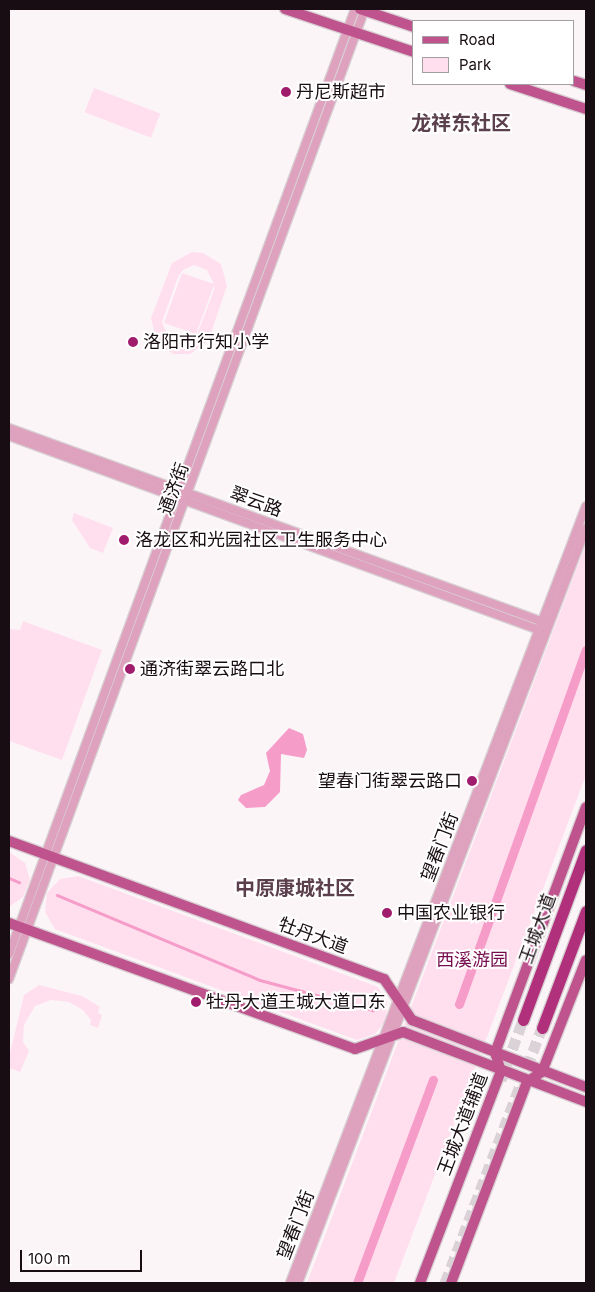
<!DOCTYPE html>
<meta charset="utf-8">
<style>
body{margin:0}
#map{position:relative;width:595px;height:1292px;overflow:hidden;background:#fcf5f8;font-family:Inter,"Noto Sans SC",sans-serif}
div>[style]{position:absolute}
.green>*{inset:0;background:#ffdfed;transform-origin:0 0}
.water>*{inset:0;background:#f69cc9}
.stream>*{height:2.5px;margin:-1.25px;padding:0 1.25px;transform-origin:1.25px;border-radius:1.25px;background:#f69cc9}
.canal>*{height:9px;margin:-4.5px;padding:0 4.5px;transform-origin:4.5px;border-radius:4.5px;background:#f69cc9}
.highway-tunnel>*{height:11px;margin-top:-5.5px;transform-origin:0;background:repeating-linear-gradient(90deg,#dad2d6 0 11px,transparent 0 16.5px)}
.roads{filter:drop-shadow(1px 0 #d8d0d3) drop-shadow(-1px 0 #d8d0d3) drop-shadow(0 1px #d8d0d3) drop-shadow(0 -1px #d8d0d3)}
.minor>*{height:8px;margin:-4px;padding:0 4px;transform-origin:4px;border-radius:4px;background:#dea1be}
.major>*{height:10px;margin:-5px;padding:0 5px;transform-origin:5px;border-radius:5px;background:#be538d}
.highway>*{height:11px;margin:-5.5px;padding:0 5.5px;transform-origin:5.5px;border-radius:5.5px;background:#b1307b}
.dots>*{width:14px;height:14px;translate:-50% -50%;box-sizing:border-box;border:2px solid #fff;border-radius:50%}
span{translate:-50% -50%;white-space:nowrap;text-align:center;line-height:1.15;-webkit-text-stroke:4px #fff;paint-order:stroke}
.poi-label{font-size:18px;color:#180d12}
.left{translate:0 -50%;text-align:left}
.right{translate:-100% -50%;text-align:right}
.street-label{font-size:18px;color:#180d12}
.park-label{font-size:18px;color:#750a4d}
.quarter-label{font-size:20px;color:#5b3f4c;font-weight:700}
.frame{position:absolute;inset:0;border:10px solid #180d12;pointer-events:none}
.legend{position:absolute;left:412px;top:20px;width:162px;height:65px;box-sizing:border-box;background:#fff;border:1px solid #a39ea0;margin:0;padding:6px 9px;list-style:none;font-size:15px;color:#180d12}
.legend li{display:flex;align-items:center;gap:10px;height:25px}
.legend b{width:25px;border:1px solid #a39ea0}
.scale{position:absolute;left:20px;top:1250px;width:122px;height:22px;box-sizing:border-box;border:2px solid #180d12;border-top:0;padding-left:6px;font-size:15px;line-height:18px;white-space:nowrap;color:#180d12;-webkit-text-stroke:4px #fff;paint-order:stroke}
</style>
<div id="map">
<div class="green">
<i style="left:94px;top:88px;width:71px;height:26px;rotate:21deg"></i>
<i style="clip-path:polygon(evenodd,192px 252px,203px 253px,221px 264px,227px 286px,208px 341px,190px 354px,173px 354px,157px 343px,151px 318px,172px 263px,192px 252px,194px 265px,207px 270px,214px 284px,182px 273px,164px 323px,196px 334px,214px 285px,214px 290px,197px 335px,179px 341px,167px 334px,162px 322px,178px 277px,183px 270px,194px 265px)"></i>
<i style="clip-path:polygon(74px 513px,113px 528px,103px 553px,90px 548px,72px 520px)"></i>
<i style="clip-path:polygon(586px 544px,586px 775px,394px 1283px,307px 1283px)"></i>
<i style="clip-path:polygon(23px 621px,102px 650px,62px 760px,9px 741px,9px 629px,20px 630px)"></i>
<i style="clip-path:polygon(9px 852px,25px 863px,30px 880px,23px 897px,9px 907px)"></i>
<i style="clip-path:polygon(78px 876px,378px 987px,387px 1002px,386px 1020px,375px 1034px,357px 1040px,55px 929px,45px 912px,47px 893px,60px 879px)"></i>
<i style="clip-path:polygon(39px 985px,82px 996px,100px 1007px,98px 1013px,102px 1015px,98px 1028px,90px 1025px,91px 1020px,83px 1010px,69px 1002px,51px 1000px,35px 1006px,24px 1025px,23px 1042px,29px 1051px,20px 1072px,9px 1068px,9px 1057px,24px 995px)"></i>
</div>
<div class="water">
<i style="clip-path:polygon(289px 728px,303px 734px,307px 750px,304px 758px,281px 754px,280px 792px,265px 807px,246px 808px,238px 800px,241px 795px,264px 785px,270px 771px,266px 753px)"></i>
</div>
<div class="stream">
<i style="left:9px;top:878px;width:11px;rotate:22deg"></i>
<i style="left:57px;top:895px;width:220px;rotate:22.7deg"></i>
<i style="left:260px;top:980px;width:117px;rotate:14.9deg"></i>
</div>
<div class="canal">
<i style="left:459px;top:1004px;width:376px;rotate:-70.3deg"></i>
<i style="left:357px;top:1283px;width:217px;rotate:-69.5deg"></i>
</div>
<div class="highway-tunnel">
<i style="left:501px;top:1080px;width:64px;rotate:-69.9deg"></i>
<i style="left:445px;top:1283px;width:273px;rotate:-69.2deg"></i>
</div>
<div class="roads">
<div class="minor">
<i style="left:9px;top:428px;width:571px;rotate:19.96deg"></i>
<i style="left:9px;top:436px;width:568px;rotate:20.1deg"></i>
<i style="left:9px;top:954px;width:1006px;rotate:-69.89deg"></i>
<i style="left:9px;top:979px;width:1033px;rotate:-69.85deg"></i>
<i style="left:290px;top:1283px;width:831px;rotate:-69.15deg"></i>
<i style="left:298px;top:1283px;width:808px;rotate:-69.12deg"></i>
</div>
<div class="major">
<i style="left:285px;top:9px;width:136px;rotate:18.4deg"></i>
<i style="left:360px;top:9px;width:57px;rotate:18.4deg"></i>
<i style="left:574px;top:81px;width:13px;rotate:18deg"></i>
<i style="left:510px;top:84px;width:80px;rotate:18.2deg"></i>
<i style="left:9px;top:841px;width:400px;rotate:20.2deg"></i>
<i style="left:384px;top:979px;width:50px;rotate:55.7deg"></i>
<i style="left:412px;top:1020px;width:186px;rotate:21.1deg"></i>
<i style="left:9px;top:923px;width:368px;rotate:20deg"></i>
<i style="left:355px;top:1049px;width:51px;rotate:-19.5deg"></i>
<i style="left:403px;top:1032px;width:196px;rotate:20.9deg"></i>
<i style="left:420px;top:1283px;width:227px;rotate:-69.1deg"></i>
<i style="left:501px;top:1071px;width:19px;rotate:-108deg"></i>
<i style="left:495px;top:1053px;width:262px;rotate:-69.7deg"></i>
<i style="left:451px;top:1283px;width:215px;rotate:-69.3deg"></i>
<i style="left:527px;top:1082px;width:18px;rotate:-34deg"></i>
<i style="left:542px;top:1072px;width:120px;rotate:-68.6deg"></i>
</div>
<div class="highway">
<i style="left:523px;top:1020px;width:181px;rotate:-69.7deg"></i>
<i style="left:542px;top:1028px;width:125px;rotate:-69.4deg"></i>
</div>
</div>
<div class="dots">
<i style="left:286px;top:92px;background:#a01d6d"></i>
<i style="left:133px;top:342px;background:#a01d6d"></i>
<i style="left:124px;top:540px;background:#a01d6d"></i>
<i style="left:130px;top:669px;background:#a01d6d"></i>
<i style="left:472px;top:781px;background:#a01d6d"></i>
<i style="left:387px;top:913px;background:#a01d6d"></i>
<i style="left:196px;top:1002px;background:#a01d6d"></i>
</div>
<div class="poi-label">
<span class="left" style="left:296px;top:92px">丹尼斯超市</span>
<span class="left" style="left:143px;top:342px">洛阳市行知小学</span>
<span class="left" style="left:135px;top:540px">洛龙区和光园社区卫生服务中心</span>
<span class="left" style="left:140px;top:669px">通济街翠云路口北</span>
<span class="right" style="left:462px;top:781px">望春门街翠云路口</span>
<span class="left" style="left:397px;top:913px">中国农业银行</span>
<span class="left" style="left:206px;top:1002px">牡丹大道王城大道口东</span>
</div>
<div class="street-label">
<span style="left:174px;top:489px;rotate:-70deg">通济街</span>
<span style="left:256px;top:502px;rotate:20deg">翠云路</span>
<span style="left:440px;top:847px;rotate:-69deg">望春门街</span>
<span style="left:538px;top:929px;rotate:-70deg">王城大道</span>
<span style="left:313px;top:936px;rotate:20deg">牡丹大道</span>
<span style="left:463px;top:1124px;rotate:-69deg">王城大道辅道</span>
<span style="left:296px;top:1225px;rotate:-69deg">望春门街</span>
</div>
<div class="park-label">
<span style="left:472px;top:960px">西溪游园</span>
</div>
<div class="quarter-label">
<span style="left:461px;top:123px">龙祥东社区</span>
<span style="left:295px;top:888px">中原康城社区</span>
</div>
<div class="frame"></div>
<ul class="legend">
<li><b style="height:6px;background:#be538d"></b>Road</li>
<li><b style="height:14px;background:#ffdfed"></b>Park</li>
</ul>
<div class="scale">100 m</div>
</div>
